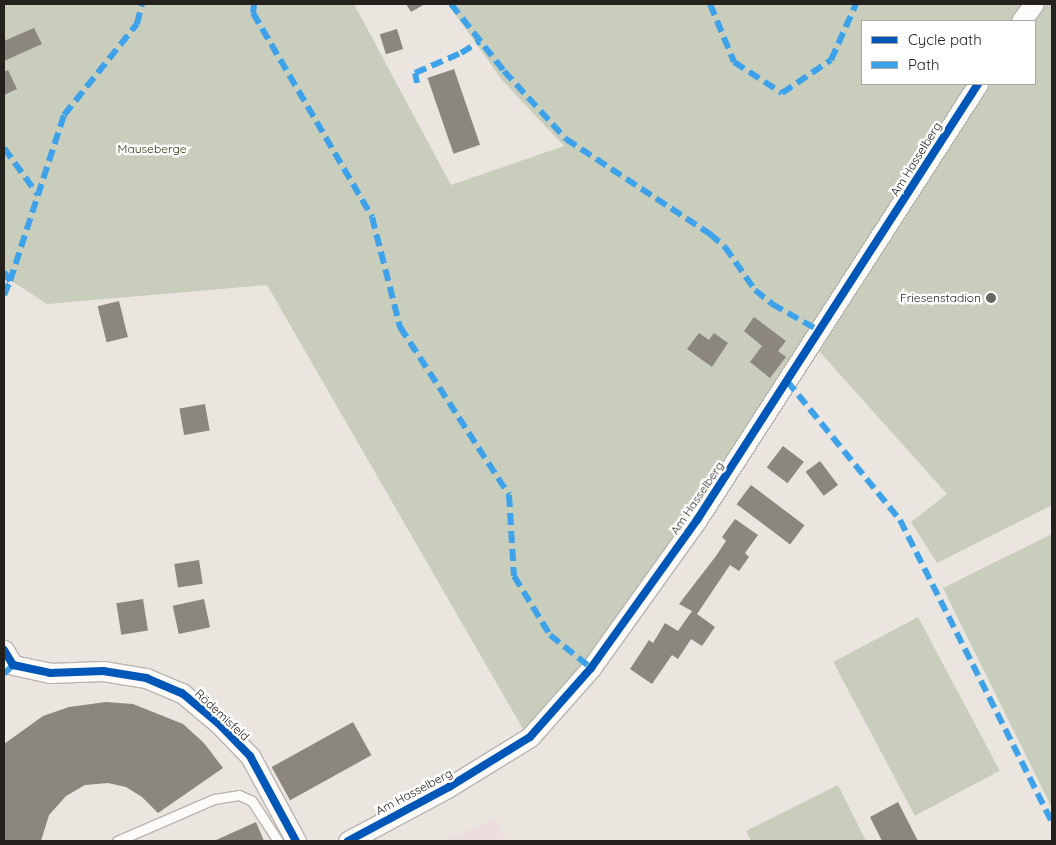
<!DOCTYPE html>
<meta charset="utf-8">
<style>
body{margin:0}
#map{position:relative;width:1056px;height:845px;overflow:hidden;background:#eae5de;font-family:Quicksand,sans-serif}
div>[style]{position:absolute}
.commercial>*{inset:0;background:#eddddd}
.green>*{inset:0;background:#c9cebc;transform-origin:0 0}
.building>*{inset:0;background:#8b867e;transform-origin:0 0}
.roads{filter:drop-shadow(1px 0 #b9b5af) drop-shadow(-1px 0 #b9b5af) drop-shadow(0 1px #b9b5af) drop-shadow(0 -1px #b9b5af)}
.service>*{height:9px;margin:-4.5px;padding:0 4.5px;transform-origin:4.5px;border-radius:4.5px;background:#fcfbfa}
.minor>*{height:19px;margin:-9.5px;padding:0 9.5px;transform-origin:9.5px;border-radius:9.5px;background:#fcfbfa}
.quiet>*{height:6px;margin-top:-3px;transform-origin:0;background:repeating-linear-gradient(90deg,#3ea2ea 0 12px,transparent 0 18px)}
.cycleway>*{height:8px;margin:-4px;padding:0 4px;transform-origin:4px;border-radius:4px;background:#0057b8}
.dots>*{width:14px;height:14px;translate:-50% -50%;box-sizing:border-box;border:2px solid #fff;border-radius:50%}
span{translate:-50% -50%;white-space:nowrap;text-align:center;line-height:1.15;-webkit-text-stroke:5px #fff;paint-order:stroke}
.park-label{font-size:12px;color:#243606}
.street-label{font-size:12px;color:#24201b}
.poi-label{font-size:12px;color:#24201b}
.right{translate:-100% -50%;text-align:right}
.frame{position:absolute;inset:0;border:5px solid #24201b;pointer-events:none}
.legend{position:absolute;left:861px;top:20px;width:175px;height:65px;box-sizing:border-box;background:#fff;border:1px solid #a7a6a4;margin:0;padding:6px 9px;list-style:none;font-size:15px;color:#24201b}
.legend li{display:flex;align-items:center;gap:10px;height:25px}
.legend b{width:25px;border:1px solid #a7a6a4}
</style>
<div id="map">
<div class="commercial">
<i style="clip-path:polygon(494px 819px,506px 841px,444px 841px)"></i>
</div>
<div class="green">
<i style="clip-path:polygon(4px 4px,354px 4px,451px 185px,564px 146px,502px 80px,448px 4px,1032px 4px,1019px 21px,862px 21px,862px 84px,975px 84px,695px 518px,527px 736px,267px 285px,47px 304px,4px 276px)"></i>
<i style="clip-path:polygon(1047px 4px,1052px 4px,1052px 505px,937px 563px,911px 522px,947px 494px,819px 351px,989px 84px,1035px 84px,1034px 21px)"></i>
<i style="clip-path:polygon(1052px 534px,1052px 808px,943px 588px)"></i>
<i style="left:918px;top:617px;width:174px;height:96px;rotate:62deg"></i>
<i style="clip-path:polygon(838px 785px,866px 841px,751px 841px,746px 831px)"></i>
</div>
<div class="building">
<i style="clip-path:polygon(406px 4px,425px 4px,411px 12px)"></i>
<i style="clip-path:polygon(34px 28px,42px 44px,4px 61px,4px 41px)"></i>
<i style="left:397px;top:29px;width:21px;height:18px;rotate:73deg"></i>
<i style="left:454px;top:69px;width:80px;height:28px;rotate:71deg"></i>
<i style="clip-path:polygon(8px 70px,17px 89px,4px 95px,4px 72px)"></i>
<i style="left:119px;top:301px;width:37px;height:22px;rotate:76deg"></i>
<i style="clip-path:polygon(754px 317px,786px 341px,778px 351px,786px 357px,770px 378px,750px 362px,762px 346px,744px 331px)"></i>
<i style="clip-path:polygon(699px 333px,709px 340px,714px 333px,728px 343px,712px 367px,687px 349px)"></i>
<i style="left:205px;top:404px;width:27px;height:26px;rotate:80deg"></i>
<i style="left:783px;top:446px;width:26px;height:27px;rotate:37deg"></i>
<i style="left:820px;top:461px;width:30px;height:18px;rotate:53deg"></i>
<i style="left:751px;top:485px;width:67px;height:24px;rotate:37deg"></i>
<i style="clip-path:polygon(735px 519px,758px 535px,745px 553px,749px 557px,739px 571px,730px 565px,697px 614px,715px 627px,702px 646px,691px 639px,678px 659px,672px 655px,652px 684px,630px 669px,649px 640px,653px 643px,665px 623px,678px 631px,692px 611px,679px 604px,716px 556px,726px 541px,722px 537px)"></i>
<i style="left:199px;top:560px;width:24px;height:25px;rotate:81deg"></i>
<i style="left:143px;top:599px;width:32px;height:27px;rotate:81deg"></i>
<i style="left:204px;top:599px;width:29px;height:32px;rotate:78deg"></i>
<i style="clip-path:polygon(106px 702px,133px 704px,183px 724px,204px 743px,223px 768px,158px 813px,142px 797px,126px 787px,108px 783px,85px 785px,66px 796px,49px 815px,41px 841px,4px 841px,4px 744px,43px 716px,69px 707px)"></i>
<i style="left:353px;top:722px;width:38px;height:93px;rotate:61deg"></i>
<i style="clip-path:polygon(898px 802px,918px 841px,882px 841px,870px 817px)"></i>
<i style="clip-path:polygon(256px 822px,264px 841px,214px 841px)"></i>
</div>
<div class="roads">
<div class="service">
<i style="left:117px;top:841px;width:106px;rotate:-23.4deg"></i>
<i style="left:214px;top:799px;width:25px;rotate:-9deg"></i>
<i style="left:239px;top:795px;width:14px;rotate:25deg"></i>
<i style="left:252px;top:801px;width:48px;rotate:57deg"></i>
</div>
<div class="minor">
<i style="left:1021px;top:21px;width:21px;rotate:-53deg"></i>
<i style="left:4px;top:650px;width:17px;rotate:59deg"></i>
<i style="left:13px;top:665px;width:38px;rotate:12deg"></i>
<i style="left:50px;top:673px;width:53px;rotate:-2.2deg"></i>
<i style="left:103px;top:671px;width:44px;rotate:9.2deg"></i>
<i style="left:146px;top:678px;width:39px;rotate:23deg"></i>
<i style="left:182px;top:693px;width:47px;rotate:39.8deg"></i>
<i style="left:218px;top:723px;width:46px;rotate:45.9deg"></i>
<i style="left:250px;top:756px;width:97px;rotate:61.6deg"></i>
<i style="left:348px;top:841px;width:115px;rotate:-28.1deg"></i>
<i style="left:449px;top:787px;width:95px;rotate:-31.7deg"></i>
<i style="left:530px;top:737px;width:92px;rotate:-48.5deg"></i>
<i style="left:591px;top:668px;width:182px;rotate:-54.4deg"></i>
<i style="left:697px;top:520px;width:519px;rotate:-57.2deg"></i>
</div>
</div>
<div class="quiet">
<i style="left:254px;top:4px;width:9px;rotate:96deg"></i>
<i style="left:253px;top:13px;width:236px;rotate:59.7deg"></i>
<i style="left:372px;top:217px;width:114px;rotate:75.7deg"></i>
<i style="left:400px;top:327px;width:200px;rotate:57deg"></i>
<i style="left:509px;top:495px;width:81px;rotate:86.5deg"></i>
<i style="left:514px;top:576px;width:69px;rotate:58.6deg"></i>
<i style="left:550px;top:635px;width:53px;rotate:38.8deg"></i>
<i style="left:451px;top:4px;width:85px;rotate:51.7deg"></i>
<i style="left:504px;top:71px;width:92px;rotate:47.6deg"></i>
<i style="left:566px;top:139px;width:173px;rotate:33.4deg"></i>
<i style="left:710px;top:234px;width:20px;rotate:41deg"></i>
<i style="left:725px;top:247px;width:52px;rotate:55.1deg"></i>
<i style="left:755px;top:290px;width:22px;rotate:39deg"></i>
<i style="left:772px;top:304px;width:55px;rotate:29.4deg"></i>
<i style="left:710px;top:4px;width:63px;rotate:67.5deg"></i>
<i style="left:734px;top:62px;width:57px;rotate:32.9deg"></i>
<i style="left:782px;top:93px;width:59px;rotate:-34deg"></i>
<i style="left:831px;top:60px;width:61px;rotate:-65.9deg"></i>
<i style="left:417px;top:83px;width:10px;rotate:-101deg"></i>
<i style="left:415px;top:73px;width:50px;rotate:-23.5deg"></i>
<i style="left:461px;top:53px;width:22px;rotate:-32deg"></i>
<i style="left:4px;top:148px;width:58px;rotate:54.1deg"></i>
<i style="left:4px;top:272px;width:11px;rotate:56deg"></i>
<i style="left:10px;top:281px;width:175px;rotate:-72deg"></i>
<i style="left:64px;top:115px;width:117px;rotate:-51.3deg"></i>
<i style="left:137px;top:24px;width:21px;rotate:-76deg"></i>
<i style="left:4px;top:295px;width:15px;rotate:-67deg"></i>
<i style="left:787px;top:381px;width:179px;rotate:50.9deg"></i>
<i style="left:900px;top:520px;width:338px;rotate:63.3deg"></i>
<i style="left:4px;top:674px;width:13px;rotate:-45deg"></i>
</div>
<div class="cycleway">
<i style="left:4px;top:650px;width:17px;rotate:59deg"></i>
<i style="left:13px;top:665px;width:38px;rotate:12deg"></i>
<i style="left:50px;top:673px;width:53px;rotate:-2.2deg"></i>
<i style="left:103px;top:671px;width:44px;rotate:9.2deg"></i>
<i style="left:146px;top:678px;width:39px;rotate:23deg"></i>
<i style="left:182px;top:693px;width:47px;rotate:39.8deg"></i>
<i style="left:218px;top:723px;width:46px;rotate:45.9deg"></i>
<i style="left:250px;top:756px;width:97px;rotate:61.6deg"></i>
<i style="left:348px;top:841px;width:115px;rotate:-28.1deg"></i>
<i style="left:449px;top:787px;width:95px;rotate:-31.7deg"></i>
<i style="left:530px;top:737px;width:92px;rotate:-48.5deg"></i>
<i style="left:591px;top:668px;width:182px;rotate:-54.4deg"></i>
<i style="left:697px;top:520px;width:519px;rotate:-57.2deg"></i>
</div>
<div class="dots">
<i style="left:991px;top:298px;background:#69655f"></i>
</div>
<div class="park-label">
<span style="left:152px;top:149px">Mauseberge</span>
</div>
<div class="street-label">
<span style="left:916px;top:159px;rotate:-58deg">Am Hasselberg</span>
<span style="left:697px;top:498px;rotate:-56deg">Am Hasselberg</span>
<span style="left:222px;top:715px;rotate:43deg">Rödemisfeld</span>
<span style="left:414px;top:792px;rotate:-28deg">Am Hasselberg</span>
</div>
<div class="poi-label">
<span class="right" style="left:981px;top:298px">Friesenstadion</span>
</div>
<div class="frame"></div>
<ul class="legend">
<li><b style="height:6px;background:#0057b8"></b>Cycle path</li>
<li><b style="height:6px;background:#3ea2ea"></b>Path</li>
</ul>
</div>
